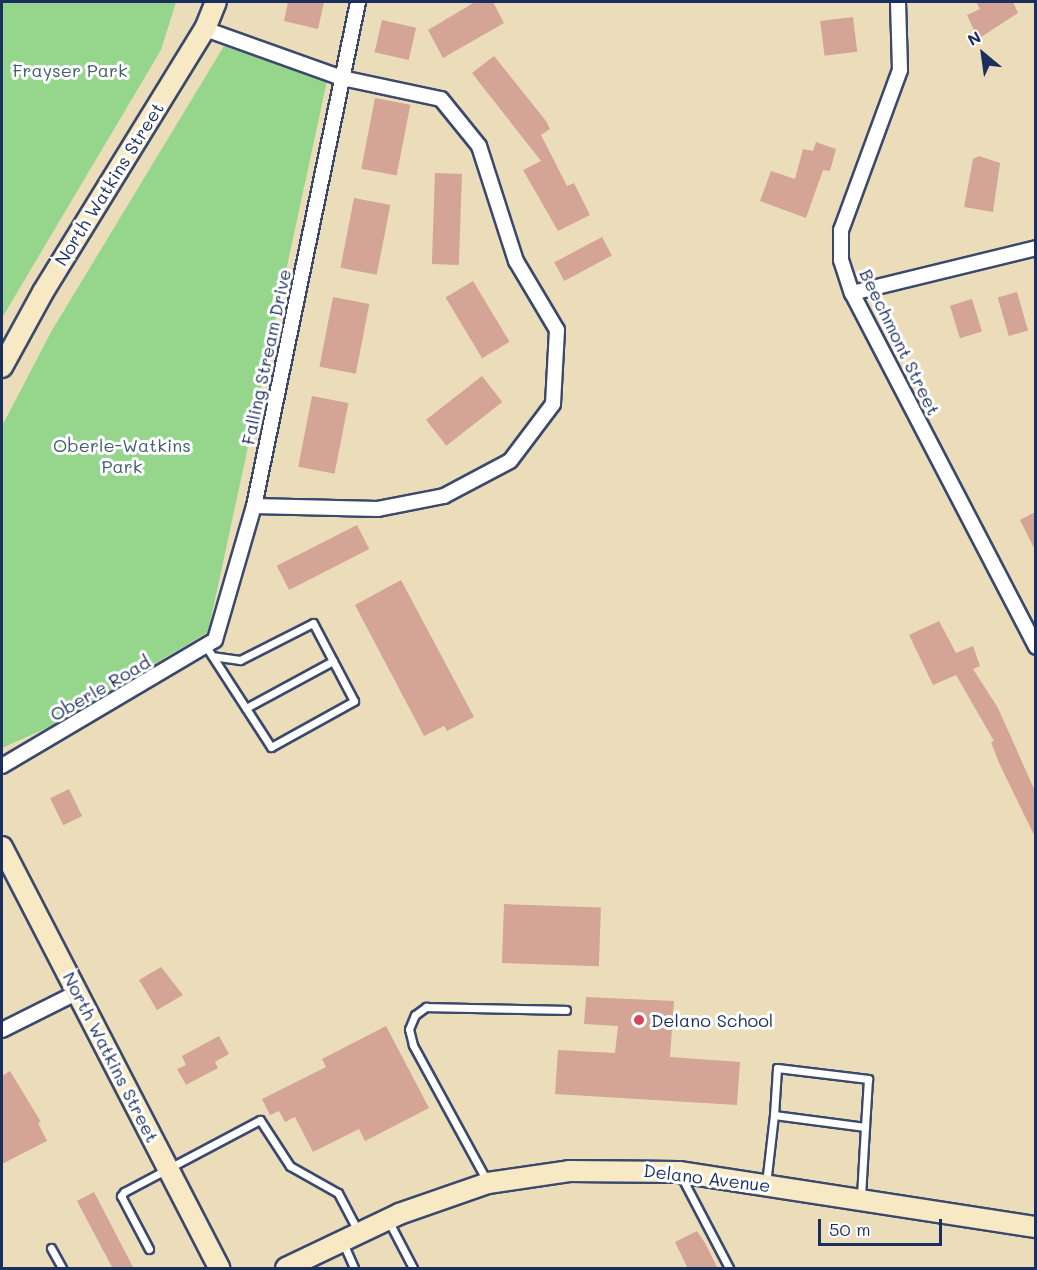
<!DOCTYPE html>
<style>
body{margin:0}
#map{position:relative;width:1037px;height:1270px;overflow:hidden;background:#ecddba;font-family:Mali,sans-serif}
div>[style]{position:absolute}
.green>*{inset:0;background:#96d68c}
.building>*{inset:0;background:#d4a497;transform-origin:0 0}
.roads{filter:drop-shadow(2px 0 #3a496c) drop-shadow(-2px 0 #3a496c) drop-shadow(0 2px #3a496c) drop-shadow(0 -2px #3a496c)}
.service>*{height:7px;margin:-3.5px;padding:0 3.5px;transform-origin:3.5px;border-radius:3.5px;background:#fff}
.minor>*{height:14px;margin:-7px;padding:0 7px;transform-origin:7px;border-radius:7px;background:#fff}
.secondary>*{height:20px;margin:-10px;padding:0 10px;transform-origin:10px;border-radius:10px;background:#f6e9c3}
.dots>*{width:16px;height:16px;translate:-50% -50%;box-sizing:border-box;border:3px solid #fff;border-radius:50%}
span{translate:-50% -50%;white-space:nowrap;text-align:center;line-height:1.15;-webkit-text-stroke:6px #fff;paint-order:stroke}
.park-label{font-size:18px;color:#40616c}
.street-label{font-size:18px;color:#1b2f5e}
.poi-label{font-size:18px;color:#1b2f5e}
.left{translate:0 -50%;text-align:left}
.frame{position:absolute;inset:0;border:3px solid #1b2f5e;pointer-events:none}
.north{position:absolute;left:953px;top:24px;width:60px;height:60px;-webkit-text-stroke:4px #fff;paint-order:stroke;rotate:331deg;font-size:16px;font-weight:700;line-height:24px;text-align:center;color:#1b2f5e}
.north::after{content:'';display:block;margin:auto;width:21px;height:27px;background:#1b2f5e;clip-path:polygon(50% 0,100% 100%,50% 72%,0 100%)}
.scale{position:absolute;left:818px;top:1219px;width:124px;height:27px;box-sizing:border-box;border:3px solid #1b2f5e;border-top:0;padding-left:8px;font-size:18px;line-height:21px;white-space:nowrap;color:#1b2f5e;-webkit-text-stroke:4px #fff;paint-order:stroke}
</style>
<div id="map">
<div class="green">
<i style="clip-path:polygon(2px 2px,176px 2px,161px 50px,2px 318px)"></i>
<i style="clip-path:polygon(224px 46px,327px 81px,208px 632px,49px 727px,2px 748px,2px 426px,51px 332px)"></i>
</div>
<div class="building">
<i style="clip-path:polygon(288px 2px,324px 2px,318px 29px,284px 21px)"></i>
<i style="clip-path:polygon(475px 2px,493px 2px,504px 23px,443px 58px,428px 30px)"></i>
<i style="clip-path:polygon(976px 2px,1013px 2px,1018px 13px,978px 39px,967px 15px,980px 9px)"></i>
<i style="left:853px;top:17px;width:35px;height:33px;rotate:83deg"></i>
<i style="left:382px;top:20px;width:35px;height:33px;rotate:13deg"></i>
<i style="clip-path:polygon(494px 56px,546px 121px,550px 129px,541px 135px,567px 186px,574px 183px,590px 215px,558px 231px,523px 170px,541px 161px,472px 73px)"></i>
<i style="left:375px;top:98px;width:36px;height:72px;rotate:11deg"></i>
<i style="clip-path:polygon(816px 142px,836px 149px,830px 171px,823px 170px,806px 218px,760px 201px,771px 171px,795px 179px,803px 149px,813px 151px)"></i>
<i style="clip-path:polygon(979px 156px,1000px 163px,993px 212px,964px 207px,973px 159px)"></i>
<i style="left:435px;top:173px;width:27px;height:91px;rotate:2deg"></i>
<i style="left:354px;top:198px;width:37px;height:71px;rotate:11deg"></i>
<i style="left:602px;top:237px;width:21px;height:54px;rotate:62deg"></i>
<i style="left:473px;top:281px;width:71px;height:32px;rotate:59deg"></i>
<i style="left:1017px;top:292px;width:40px;height:20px;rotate:74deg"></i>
<i style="left:333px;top:297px;width:37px;height:71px;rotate:11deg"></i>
<i style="left:972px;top:299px;width:34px;height:23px;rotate:73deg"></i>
<i style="left:482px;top:376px;width:33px;height:71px;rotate:52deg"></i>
<i style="left:312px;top:396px;width:37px;height:72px;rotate:11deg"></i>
<i style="clip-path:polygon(1035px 512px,1035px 550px,1020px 520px)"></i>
<i style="left:357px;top:525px;width:27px;height:90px;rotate:63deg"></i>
<i style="clip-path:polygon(401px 580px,474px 717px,447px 731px,444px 726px,424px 736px,355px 605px)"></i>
<i style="clip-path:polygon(939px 621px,956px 653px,973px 646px,980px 666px,973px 669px,998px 708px,1035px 791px,1035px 837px,999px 763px,991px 742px,994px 741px,956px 675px,933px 685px,909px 635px)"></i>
<i style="left:69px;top:789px;width:30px;height:21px;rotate:64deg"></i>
<i style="left:504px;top:904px;width:97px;height:59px;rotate:2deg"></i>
<i style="clip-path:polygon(161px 967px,183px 995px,157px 1010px,139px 980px)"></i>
<i style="clip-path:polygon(586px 997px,674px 1001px,670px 1057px,740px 1062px,737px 1105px,555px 1094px,558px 1050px,615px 1053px,618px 1026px,584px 1024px)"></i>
<i style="clip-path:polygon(386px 1026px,429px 1108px,365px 1141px,359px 1129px,313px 1152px,295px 1117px,285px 1122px,279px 1111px,270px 1115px,262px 1099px,326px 1067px,322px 1059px)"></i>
<i style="clip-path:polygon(219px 1036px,229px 1054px,215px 1062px,218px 1068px,186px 1085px,177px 1069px,186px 1065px,182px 1056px)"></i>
<i style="clip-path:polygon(10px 1071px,41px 1122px,38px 1123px,47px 1141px,2px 1164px,2px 1076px)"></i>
<i style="clip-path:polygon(94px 1192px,134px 1269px,113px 1269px,77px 1201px)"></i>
<i style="clip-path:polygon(697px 1231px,705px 1243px,718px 1269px,688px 1269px,675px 1242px)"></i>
</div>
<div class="roads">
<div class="service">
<i style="left:207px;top:648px;width:118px;rotate:57.1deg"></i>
<i style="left:271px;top:747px;width:95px;rotate:-29deg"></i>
<i style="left:354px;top:701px;width:88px;rotate:-117.7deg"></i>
<i style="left:313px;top:623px;width:82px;rotate:153.1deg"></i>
<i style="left:240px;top:660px;width:27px;rotate:-172deg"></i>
<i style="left:246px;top:708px;width:99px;rotate:-28.4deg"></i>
<i style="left:774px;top:1115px;width:47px;rotate:-86.3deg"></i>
<i style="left:777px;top:1068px;width:92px;rotate:6.9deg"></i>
<i style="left:868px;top:1079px;width:48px;rotate:93.6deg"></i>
<i style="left:681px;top:1176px;width:104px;rotate:62.4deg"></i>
<i style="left:487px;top:1181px;width:155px;rotate:-118.6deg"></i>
<i style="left:413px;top:1045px;width:16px;rotate:-104deg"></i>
<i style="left:409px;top:1029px;width:15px;rotate:-67deg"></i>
<i style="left:415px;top:1015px;width:14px;rotate:-36deg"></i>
<i style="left:426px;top:1007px;width:140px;rotate:1.2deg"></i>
<i style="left:766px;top:1184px;width:69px;rotate:-83.4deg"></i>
<i style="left:774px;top:1115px;width:92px;rotate:7.5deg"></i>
<i style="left:865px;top:1127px;width:70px;rotate:93.3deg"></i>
<i style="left:389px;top:1222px;width:52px;rotate:62.4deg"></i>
<i style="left:343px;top:1243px;width:27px;rotate:66deg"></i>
<i style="left:51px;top:1248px;width:23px;rotate:61deg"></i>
<i style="left:149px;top:1249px;width:60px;rotate:-117.8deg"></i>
<i style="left:121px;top:1196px;width:5px;rotate:-53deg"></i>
<i style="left:124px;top:1192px;width:154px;rotate:-27.9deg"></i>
<i style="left:260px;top:1120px;width:55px;rotate:56.9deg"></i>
<i style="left:290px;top:1166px;width:55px;rotate:29.4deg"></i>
<i style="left:338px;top:1193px;width:43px;rotate:62.2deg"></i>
</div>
<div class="minor">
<i style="left:898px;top:2px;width:68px;rotate:88.3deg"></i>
<i style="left:900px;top:70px;width:171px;rotate:110.2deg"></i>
<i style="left:841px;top:230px;width:30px;rotate:90deg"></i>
<i style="left:841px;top:260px;width:35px;rotate:72deg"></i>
<i style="left:852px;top:293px;width:399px;rotate:62.5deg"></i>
<i style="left:205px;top:29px;width:145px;rotate:19.7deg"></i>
<i style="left:342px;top:78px;width:101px;rotate:12deg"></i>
<i style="left:441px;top:99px;width:60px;rotate:51deg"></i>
<i style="left:479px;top:146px;width:121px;rotate:72.2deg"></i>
<i style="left:516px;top:261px;width:80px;rotate:59.3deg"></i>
<i style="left:557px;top:330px;width:74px;rotate:93.1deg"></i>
<i style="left:553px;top:404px;width:71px;rotate:127deg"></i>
<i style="left:510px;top:461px;width:75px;rotate:152.1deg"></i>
<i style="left:444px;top:496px;width:67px;rotate:168.9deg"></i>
<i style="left:378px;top:509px;width:124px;rotate:-178.6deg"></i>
<i style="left:852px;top:293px;width:189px;rotate:-13.7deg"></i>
<i style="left:2px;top:766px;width:247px;rotate:-30.6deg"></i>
<i style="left:215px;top:640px;width:140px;rotate:-73.8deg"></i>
<i style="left:254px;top:506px;width:515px;rotate:-78.34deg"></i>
<i style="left:2px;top:1030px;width:85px;rotate:-26.6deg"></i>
</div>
<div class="secondary">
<i style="left:2px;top:367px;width:85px;rotate:-61.3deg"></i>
<i style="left:43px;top:292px;width:309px;rotate:-58.4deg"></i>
<i style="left:205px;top:29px;width:29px;rotate:-68deg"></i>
<i style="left:2px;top:847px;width:474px;rotate:62.7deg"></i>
<i style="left:286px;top:1268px;width:125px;rotate:-25.5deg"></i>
<i style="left:399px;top:1214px;width:94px;rotate:-19.2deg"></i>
<i style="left:488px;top:1183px;width:82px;rotate:-8.4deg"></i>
<i style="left:569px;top:1171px;width:110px;rotate:0.5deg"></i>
<i style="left:679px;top:1172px;width:361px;rotate:8.8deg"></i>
</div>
</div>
<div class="dots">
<i style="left:639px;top:1020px;background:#d1495b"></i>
</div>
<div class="park-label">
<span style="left:70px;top:70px">Frayser Park</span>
<span style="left:122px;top:456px">Oberle-Watkins<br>Park</span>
</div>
<div class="street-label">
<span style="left:109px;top:184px;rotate:-58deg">North Watkins Street</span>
<span style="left:900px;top:342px;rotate:64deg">Beechmont Street</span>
<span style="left:266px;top:357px;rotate:-78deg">Falling Stream Drive</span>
<span style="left:100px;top:688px;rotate:-30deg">Oberle Road</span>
<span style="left:111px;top:1057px;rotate:63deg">North Watkins Street</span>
<span style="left:707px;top:1178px;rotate:7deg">Delano Avenue</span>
</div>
<div class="poi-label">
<span class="left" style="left:651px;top:1020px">Delano School</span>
</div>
<div class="frame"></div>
<div class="north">N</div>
<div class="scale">50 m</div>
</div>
